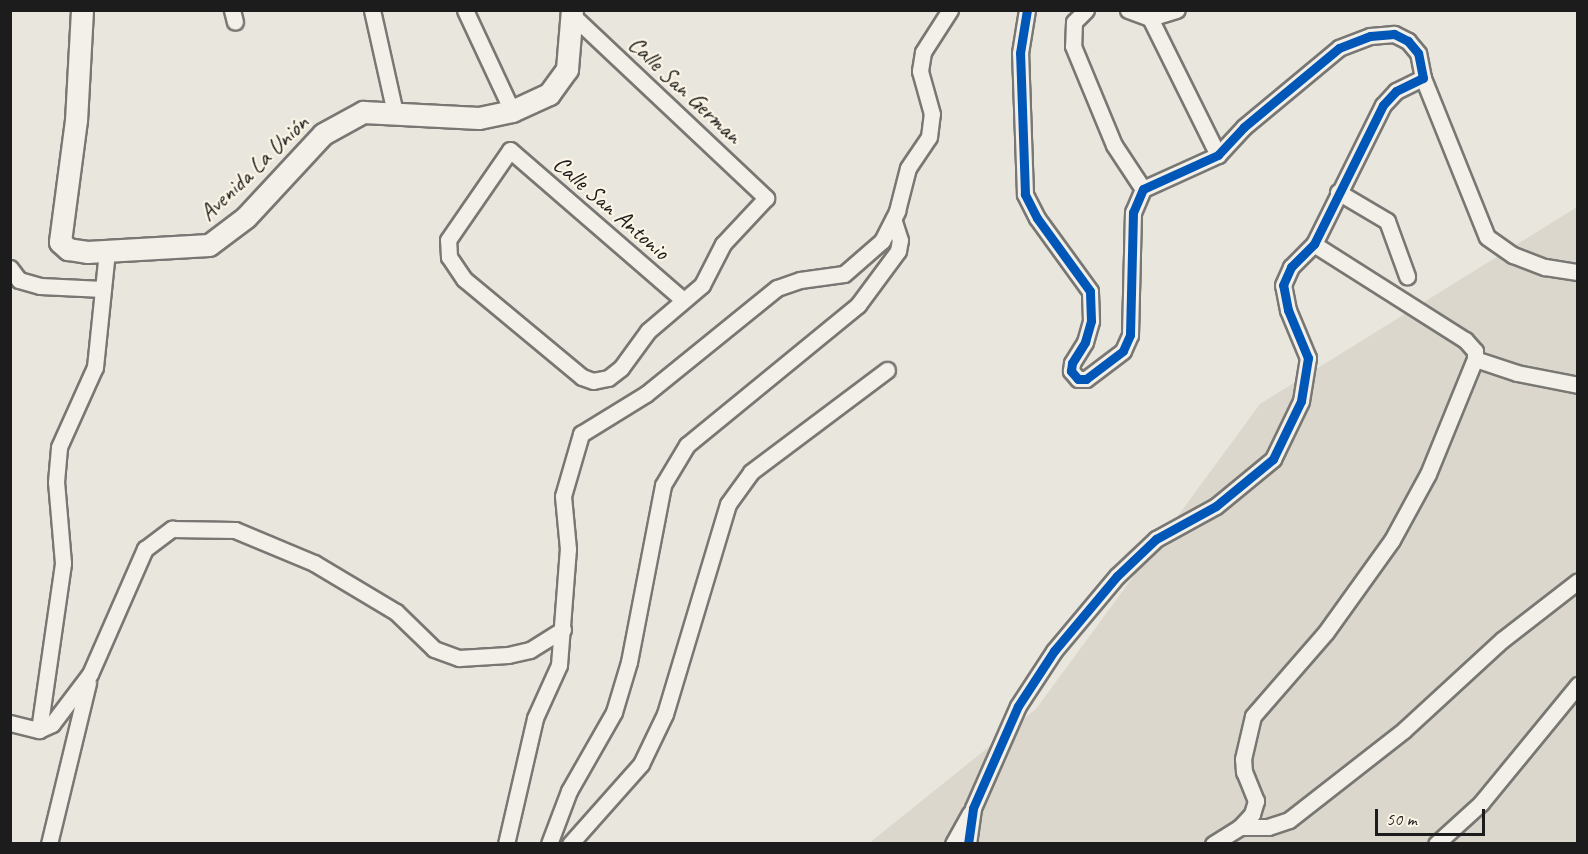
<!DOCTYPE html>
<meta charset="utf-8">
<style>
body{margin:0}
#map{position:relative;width:1588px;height:854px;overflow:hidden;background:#e9e6de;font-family:Caveat,sans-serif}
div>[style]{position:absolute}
.green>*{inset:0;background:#dbd7cc}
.roads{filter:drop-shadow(2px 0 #787773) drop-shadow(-2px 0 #787773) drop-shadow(0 2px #787773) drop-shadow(0 -2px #787773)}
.minor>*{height:15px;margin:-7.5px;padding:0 7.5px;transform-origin:7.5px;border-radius:7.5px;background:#f3f0ea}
.secondary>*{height:21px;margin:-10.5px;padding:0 10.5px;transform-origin:10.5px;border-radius:10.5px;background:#f3f0ea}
.cycleway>*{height:9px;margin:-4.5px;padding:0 4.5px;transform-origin:4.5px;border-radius:4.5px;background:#0057b8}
span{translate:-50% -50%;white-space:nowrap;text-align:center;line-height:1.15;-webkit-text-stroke:4.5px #fcf5e5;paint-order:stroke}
.street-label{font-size:24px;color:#1c1c1c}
.frame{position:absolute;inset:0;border:12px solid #1c1c1c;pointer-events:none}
.scale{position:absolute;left:1375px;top:809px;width:110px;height:27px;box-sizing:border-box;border:3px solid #1c1c1c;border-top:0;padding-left:8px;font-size:18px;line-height:21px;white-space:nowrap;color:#1c1c1c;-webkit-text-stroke:4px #fcf5e5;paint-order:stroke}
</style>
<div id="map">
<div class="green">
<i style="clip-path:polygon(1577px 207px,1577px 843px,868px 844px,1036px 709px,1260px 404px)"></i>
</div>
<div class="roads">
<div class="minor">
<i style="left:232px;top:10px;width:12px;rotate:76deg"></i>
<i style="left:372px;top:10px;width:106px;rotate:77.4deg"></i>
<i style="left:465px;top:10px;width:111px;rotate:65deg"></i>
<i style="left:1086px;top:10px;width:17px;rotate:135deg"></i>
<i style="left:1074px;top:22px;width:24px;rotate:92deg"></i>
<i style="left:1073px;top:46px;width:107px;rotate:67.5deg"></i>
<i style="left:1114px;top:145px;width:53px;rotate:56.6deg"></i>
<i style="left:1128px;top:10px;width:23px;rotate:20deg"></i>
<i style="left:1150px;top:18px;width:28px;rotate:-17deg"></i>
<i style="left:1151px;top:10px;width:8px;rotate:97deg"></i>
<i style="left:1150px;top:18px;width:153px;rotate:63.6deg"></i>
<i style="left:572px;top:15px;width:267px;rotate:43.3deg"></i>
<i style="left:766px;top:198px;width:63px;rotate:133.1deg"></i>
<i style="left:723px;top:244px;width:46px;rotate:117.1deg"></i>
<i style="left:702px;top:285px;width:71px;rotate:139.6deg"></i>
<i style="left:648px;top:331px;width:46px;rotate:126.1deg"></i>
<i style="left:621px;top:368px;width:16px;rotate:142deg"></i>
<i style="left:608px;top:378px;width:15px;rotate:169deg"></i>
<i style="left:593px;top:381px;width:12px;rotate:-160deg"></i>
<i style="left:582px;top:377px;width:153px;rotate:-140.3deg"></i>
<i style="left:464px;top:279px;width:27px;rotate:-124deg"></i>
<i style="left:449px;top:257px;width:17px;rotate:-93deg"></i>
<i style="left:448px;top:240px;width:109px;rotate:-55.4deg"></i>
<i style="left:510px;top:150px;width:229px;rotate:40.9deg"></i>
<i style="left:1423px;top:78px;width:171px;rotate:68.1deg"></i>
<i style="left:1487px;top:237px;width:32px;rotate:35deg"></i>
<i style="left:1513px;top:255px;width:34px;rotate:21deg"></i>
<i style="left:1545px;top:267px;width:33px;rotate:9deg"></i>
<i style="left:1338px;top:192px;width:57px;rotate:30.6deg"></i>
<i style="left:1387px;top:221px;width:59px;rotate:70deg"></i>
<i style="left:10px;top:268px;width:15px;rotate:53deg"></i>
<i style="left:19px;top:280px;width:22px;rotate:16deg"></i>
<i style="left:40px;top:286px;width:63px;rotate:2.7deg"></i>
<i style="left:1475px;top:359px;width:44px;rotate:18.4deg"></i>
<i style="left:1517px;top:373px;width:62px;rotate:11.1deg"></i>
<i style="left:10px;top:723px;width:30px;rotate:14deg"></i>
<i style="left:39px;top:730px;width:14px;rotate:-25deg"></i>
<i style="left:52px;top:724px;width:63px;rotate:-52.8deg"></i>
<i style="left:90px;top:674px;width:137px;rotate:-66.3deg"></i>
<i style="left:145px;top:549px;width:34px;rotate:-37deg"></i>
<i style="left:172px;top:529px;width:63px;rotate:0.9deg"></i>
<i style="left:235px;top:530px;width:86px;rotate:22.7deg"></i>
<i style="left:314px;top:563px;width:96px;rotate:30.9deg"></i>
<i style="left:396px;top:612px;width:53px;rotate:44.2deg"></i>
<i style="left:434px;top:649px;width:27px;rotate:20deg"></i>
<i style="left:459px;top:658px;width:49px;rotate:-3.5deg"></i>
<i style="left:508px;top:655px;width:23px;rotate:-13deg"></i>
<i style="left:530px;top:650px;width:39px;rotate:-32deg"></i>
<i style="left:39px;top:730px;width:169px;rotate:-81.8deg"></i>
<i style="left:63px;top:563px;width:81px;rotate:-94.9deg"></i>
<i style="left:56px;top:482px;width:35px;rotate:-85deg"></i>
<i style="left:59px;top:447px;width:88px;rotate:-65.8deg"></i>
<i style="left:95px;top:367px;width:117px;rotate:-84.1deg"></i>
<i style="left:1240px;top:827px;width:18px;rotate:-47deg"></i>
<i style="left:1252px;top:814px;width:14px;rotate:-73deg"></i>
<i style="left:1256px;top:801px;width:31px;rotate:-112deg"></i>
<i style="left:1244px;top:772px;width:13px;rotate:-94deg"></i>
<i style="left:1243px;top:759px;width:44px;rotate:-76.9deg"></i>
<i style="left:1253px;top:716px;width:111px;rotate:-49deg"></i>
<i style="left:1326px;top:632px;width:113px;rotate:-54.3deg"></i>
<i style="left:1392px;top:540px;width:75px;rotate:-61.4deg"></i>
<i style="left:1428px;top:474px;width:124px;rotate:-67.8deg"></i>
<i style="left:1475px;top:359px;width:8px;rotate:-90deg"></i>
<i style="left:1475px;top:351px;width:15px;rotate:-132deg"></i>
<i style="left:1465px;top:340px;width:179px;rotate:-147.6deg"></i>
<i style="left:49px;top:844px;width:166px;rotate:-76.4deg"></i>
<i style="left:506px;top:844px;width:129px;rotate:-77deg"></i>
<i style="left:535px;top:718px;width:58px;rotate:-65.6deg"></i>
<i style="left:559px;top:665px;width:116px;rotate:-85.6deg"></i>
<i style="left:568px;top:549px;width:53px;rotate:-95.4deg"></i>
<i style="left:563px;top:496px;width:65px;rotate:-73.8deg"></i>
<i style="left:581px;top:434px;width:76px;rotate:-31.6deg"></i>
<i style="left:646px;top:394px;width:169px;rotate:-39deg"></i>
<i style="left:777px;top:288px;width:24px;rotate:-19deg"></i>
<i style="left:800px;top:280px;width:44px;rotate:-7.8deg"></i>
<i style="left:844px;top:274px;width:50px;rotate:-41deg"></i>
<i style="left:882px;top:241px;width:34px;rotate:-63deg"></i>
<i style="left:897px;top:211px;width:44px;rotate:-75.7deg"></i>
<i style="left:908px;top:168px;width:37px;rotate:-56deg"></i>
<i style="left:929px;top:137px;width:23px;rotate:-83deg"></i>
<i style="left:932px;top:114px;width:45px;rotate:-105.6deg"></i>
<i style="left:920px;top:71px;width:19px;rotate:-81deg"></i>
<i style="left:923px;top:52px;width:50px;rotate:-57.3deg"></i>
<i style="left:549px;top:844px;width:57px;rotate:-69.3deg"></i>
<i style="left:569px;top:791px;width:91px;rotate:-60.3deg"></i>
<i style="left:614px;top:712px;width:52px;rotate:-73.3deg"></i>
<i style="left:629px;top:662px;width:180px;rotate:-79.1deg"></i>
<i style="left:663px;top:485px;width:47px;rotate:-59deg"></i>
<i style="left:687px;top:445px;width:221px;rotate:-39.3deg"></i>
<i style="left:858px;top:305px;width:67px;rotate:-53.5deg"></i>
<i style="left:898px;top:251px;width:11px;rotate:-80deg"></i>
<i style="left:900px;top:240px;width:22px;rotate:-108deg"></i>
<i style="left:570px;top:844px;width:107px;rotate:-48.4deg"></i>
<i style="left:641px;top:764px;width:55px;rotate:-64.4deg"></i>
<i style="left:665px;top:714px;width:219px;rotate:-73.3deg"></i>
<i style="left:728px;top:504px;width:39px;rotate:-54deg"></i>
<i style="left:751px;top:472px;width:170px;rotate:-36.9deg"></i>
<i style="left:953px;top:844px;width:35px;rotate:-61deg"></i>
<i style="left:968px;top:844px;width:36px;rotate:-82deg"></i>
<i style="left:973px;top:808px;width:111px;rotate:-66.2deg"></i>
<i style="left:1018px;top:706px;width:66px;rotate:-56.8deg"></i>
<i style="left:1054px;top:651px;width:98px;rotate:-50deg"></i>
<i style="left:1117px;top:576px;width:54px;rotate:-43.5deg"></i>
<i style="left:1156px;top:539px;width:68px;rotate:-28.8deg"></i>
<i style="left:1216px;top:506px;width:74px;rotate:-39.5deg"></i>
<i style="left:1273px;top:459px;width:64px;rotate:-64.2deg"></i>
<i style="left:1301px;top:401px;width:44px;rotate:-80.8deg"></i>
<i style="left:1308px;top:358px;width:52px;rotate:-112.6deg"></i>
<i style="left:1288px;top:310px;width:25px;rotate:-101deg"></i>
<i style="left:1283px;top:285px;width:20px;rotate:-66deg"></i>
<i style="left:1291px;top:267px;width:33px;rotate:-45deg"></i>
<i style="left:1314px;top:244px;width:155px;rotate:-63.6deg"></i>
<i style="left:1383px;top:105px;width:19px;rotate:-47deg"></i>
<i style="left:1396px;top:91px;width:30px;rotate:-26deg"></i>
<i style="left:1423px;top:78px;width:25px;rotate:-101deg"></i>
<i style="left:1418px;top:53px;width:16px;rotate:-130deg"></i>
<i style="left:1408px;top:41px;width:16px;rotate:-153deg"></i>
<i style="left:1394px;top:34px;width:24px;rotate:175deg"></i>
<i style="left:1370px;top:36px;width:33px;rotate:159deg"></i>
<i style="left:1339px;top:48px;width:124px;rotate:140.3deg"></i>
<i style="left:1244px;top:127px;width:38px;rotate:133deg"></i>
<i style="left:1218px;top:155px;width:82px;rotate:155.6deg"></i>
<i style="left:1143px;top:189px;width:25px;rotate:113deg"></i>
<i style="left:1133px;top:212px;width:123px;rotate:91.4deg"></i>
<i style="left:1130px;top:335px;width:17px;rotate:114deg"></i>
<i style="left:1123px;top:351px;width:46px;rotate:142.9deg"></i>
<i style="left:1086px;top:379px;width:8px;rotate:180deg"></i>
<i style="left:1078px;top:379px;width:11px;rotate:-131deg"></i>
<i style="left:1071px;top:371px;width:8px;rotate:-83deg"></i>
<i style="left:1072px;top:363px;width:25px;rotate:-58deg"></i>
<i style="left:1085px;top:342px;width:22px;rotate:-74deg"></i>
<i style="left:1091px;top:321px;width:30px;rotate:-92deg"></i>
<i style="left:1090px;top:291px;width:90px;rotate:-126deg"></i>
<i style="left:1037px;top:218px;width:27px;rotate:-117deg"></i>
<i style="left:1025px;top:194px;width:141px;rotate:-92deg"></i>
<i style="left:1020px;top:53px;width:44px;rotate:-80.8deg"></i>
<i style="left:1213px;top:844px;width:32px;rotate:-32deg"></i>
<i style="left:1240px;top:827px;width:28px"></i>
<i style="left:1268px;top:827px;width:22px;rotate:-18deg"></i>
<i style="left:1289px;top:820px;width:146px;rotate:-38deg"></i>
<i style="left:1404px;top:730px;width:133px;rotate:-42.6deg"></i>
<i style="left:1502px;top:640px;width:96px;rotate:-37.8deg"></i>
<i style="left:1436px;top:844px;width:61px;rotate:-42.3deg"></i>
<i style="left:1481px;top:803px;width:153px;rotate:-50.6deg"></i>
</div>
<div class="secondary">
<i style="left:82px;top:10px;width:110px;rotate:93.1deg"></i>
<i style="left:76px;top:120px;width:123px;rotate:97.5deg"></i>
<i style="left:60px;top:242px;width:11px;rotate:41deg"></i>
<i style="left:68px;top:249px;width:19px;rotate:9deg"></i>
<i style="left:87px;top:252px;width:122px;rotate:-3.3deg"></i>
<i style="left:209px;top:245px;width:46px;rotate:-37.1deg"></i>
<i style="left:246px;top:217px;width:113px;rotate:-47.1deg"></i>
<i style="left:323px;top:134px;width:46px;rotate:-28.8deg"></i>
<i style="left:363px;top:112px;width:116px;rotate:3deg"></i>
<i style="left:479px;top:118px;width:34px;rotate:-12deg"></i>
<i style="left:512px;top:111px;width:41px;rotate:-24.7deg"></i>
<i style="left:549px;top:94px;width:31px;rotate:-54deg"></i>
<i style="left:567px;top:69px;width:59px;rotate:-85.2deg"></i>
</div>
</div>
<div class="cycleway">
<i style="left:968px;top:844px;width:36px;rotate:-82deg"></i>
<i style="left:973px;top:808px;width:111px;rotate:-66.2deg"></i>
<i style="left:1018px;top:706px;width:66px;rotate:-56.8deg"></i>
<i style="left:1054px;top:651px;width:98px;rotate:-50deg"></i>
<i style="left:1117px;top:576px;width:54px;rotate:-43.5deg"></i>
<i style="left:1156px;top:539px;width:68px;rotate:-28.8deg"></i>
<i style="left:1216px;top:506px;width:74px;rotate:-39.5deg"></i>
<i style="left:1273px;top:459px;width:64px;rotate:-64.2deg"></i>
<i style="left:1301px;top:401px;width:44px;rotate:-80.8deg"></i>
<i style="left:1308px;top:358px;width:52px;rotate:-112.6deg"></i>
<i style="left:1288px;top:310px;width:25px;rotate:-101deg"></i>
<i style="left:1283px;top:285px;width:20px;rotate:-66deg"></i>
<i style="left:1291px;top:267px;width:33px;rotate:-45deg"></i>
<i style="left:1314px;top:244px;width:155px;rotate:-63.6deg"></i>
<i style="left:1383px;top:105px;width:19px;rotate:-47deg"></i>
<i style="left:1396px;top:91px;width:30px;rotate:-26deg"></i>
<i style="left:1423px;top:78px;width:25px;rotate:-101deg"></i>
<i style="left:1418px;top:53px;width:16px;rotate:-130deg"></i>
<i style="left:1408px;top:41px;width:16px;rotate:-153deg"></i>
<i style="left:1394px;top:34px;width:24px;rotate:175deg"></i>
<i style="left:1370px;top:36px;width:33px;rotate:159deg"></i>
<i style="left:1339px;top:48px;width:124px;rotate:140.3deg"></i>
<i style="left:1244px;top:127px;width:38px;rotate:133deg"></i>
<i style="left:1218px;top:155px;width:82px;rotate:155.6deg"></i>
<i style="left:1143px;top:189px;width:25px;rotate:113deg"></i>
<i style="left:1133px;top:212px;width:123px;rotate:91.4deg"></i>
<i style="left:1130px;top:335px;width:17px;rotate:114deg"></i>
<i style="left:1123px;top:351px;width:46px;rotate:142.9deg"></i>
<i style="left:1086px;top:379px;width:8px;rotate:180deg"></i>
<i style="left:1078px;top:379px;width:11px;rotate:-131deg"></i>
<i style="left:1071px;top:371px;width:8px;rotate:-83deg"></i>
<i style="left:1072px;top:363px;width:25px;rotate:-58deg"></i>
<i style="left:1085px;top:342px;width:22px;rotate:-74deg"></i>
<i style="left:1091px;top:321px;width:30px;rotate:-92deg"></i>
<i style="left:1090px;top:291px;width:90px;rotate:-126deg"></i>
<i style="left:1037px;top:218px;width:27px;rotate:-117deg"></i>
<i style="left:1025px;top:194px;width:141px;rotate:-92deg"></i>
<i style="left:1020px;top:53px;width:44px;rotate:-80.8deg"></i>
</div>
<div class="street-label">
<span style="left:685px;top:90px;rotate:43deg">Calle San German</span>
<span style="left:254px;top:168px;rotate:-44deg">Avenida La Unión</span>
<span style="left:611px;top:208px;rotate:41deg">Calle San Antonio</span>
</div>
<div class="frame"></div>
<div class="scale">50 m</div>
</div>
